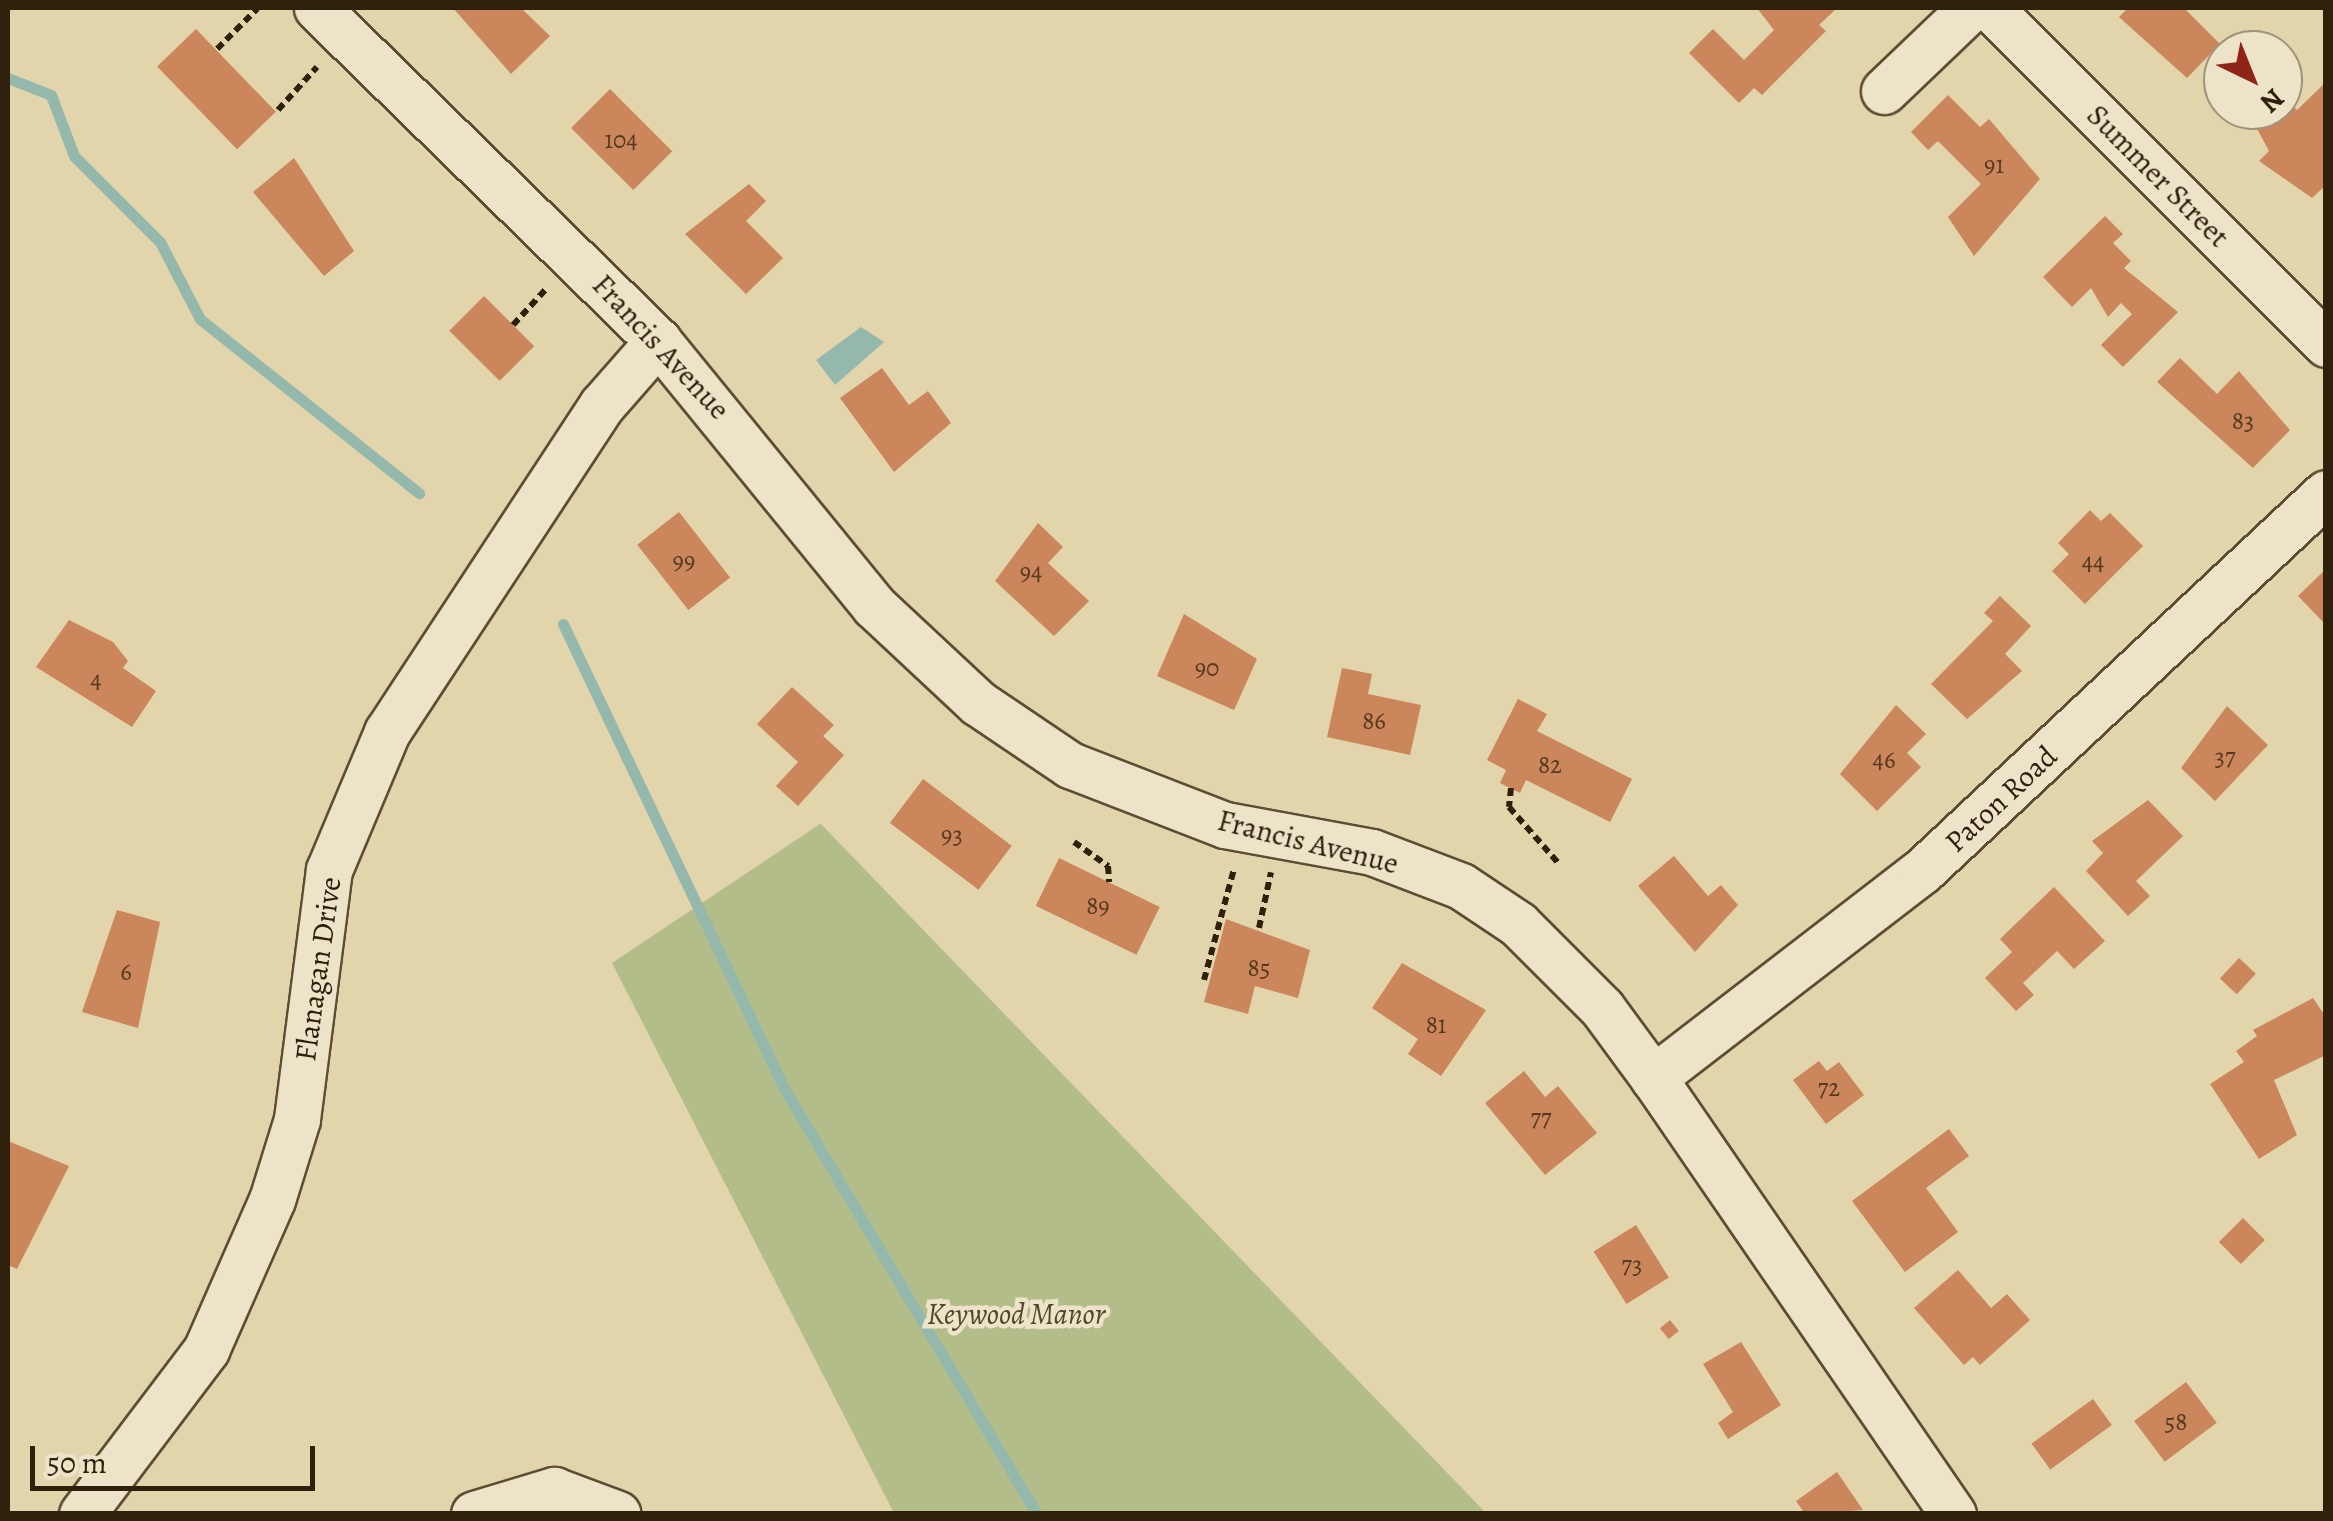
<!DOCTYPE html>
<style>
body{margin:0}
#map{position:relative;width:2333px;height:1521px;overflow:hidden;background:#e2d4ab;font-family:Alegreya,serif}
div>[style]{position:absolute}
.green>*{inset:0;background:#b2bd8a}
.water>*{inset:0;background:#95b8ad}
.stream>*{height:11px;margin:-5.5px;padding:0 5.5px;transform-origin:5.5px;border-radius:5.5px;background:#95b8ad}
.building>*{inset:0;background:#cb865b;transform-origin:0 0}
.path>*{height:6px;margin-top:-3px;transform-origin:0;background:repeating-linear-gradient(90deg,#2f200b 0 8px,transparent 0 13px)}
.roads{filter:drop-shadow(2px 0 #5c4d33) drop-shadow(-2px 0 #5c4d33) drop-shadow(0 2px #5c4d33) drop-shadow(0 -2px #5c4d33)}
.minor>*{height:45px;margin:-22.5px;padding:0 22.5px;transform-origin:22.5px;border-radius:22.5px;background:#ece3c8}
span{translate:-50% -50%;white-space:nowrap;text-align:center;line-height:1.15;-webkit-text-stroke:9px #ece3c8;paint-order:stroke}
.number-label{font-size:25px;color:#563a1f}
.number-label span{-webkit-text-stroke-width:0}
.street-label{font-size:30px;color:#2f200b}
.park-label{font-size:30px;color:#50472b;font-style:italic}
.frame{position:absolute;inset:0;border:10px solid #2f200b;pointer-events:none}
.north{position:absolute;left:2203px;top:30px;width:100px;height:100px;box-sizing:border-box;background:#ece3c8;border:2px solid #a0957c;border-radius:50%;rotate:137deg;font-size:28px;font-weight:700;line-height:40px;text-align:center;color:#2f200b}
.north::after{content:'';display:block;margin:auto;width:35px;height:45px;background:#8f2418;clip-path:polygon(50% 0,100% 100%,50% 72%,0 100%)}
.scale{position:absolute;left:30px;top:1446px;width:285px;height:45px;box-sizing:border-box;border:5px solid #2f200b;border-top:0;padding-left:12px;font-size:30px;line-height:35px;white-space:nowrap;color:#2f200b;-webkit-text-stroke:8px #ece3c8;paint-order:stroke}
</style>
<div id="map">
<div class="green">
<i style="clip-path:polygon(820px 824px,821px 824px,1486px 1513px,894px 1513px,612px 963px)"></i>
</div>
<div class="water">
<i style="clip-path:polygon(861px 327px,884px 342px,835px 385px,816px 360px)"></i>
</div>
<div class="stream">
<i style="left:8px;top:78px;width:46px;rotate:21.6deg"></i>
<i style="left:51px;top:95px;width:65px;rotate:69.3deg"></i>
<i style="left:74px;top:156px;width:122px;rotate:45deg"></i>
<i style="left:160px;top:242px;width:87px;rotate:62.5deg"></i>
<i style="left:200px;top:319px;width:280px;rotate:38.5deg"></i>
<i style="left:563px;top:624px;width:516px;rotate:64.53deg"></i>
<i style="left:785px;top:1090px;width:493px;rotate:59.3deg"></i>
</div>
<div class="building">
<i style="clip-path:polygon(453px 8px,521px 8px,550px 36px,511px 74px)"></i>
<i style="clip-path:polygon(1757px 8px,1837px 8px,1819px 25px,1826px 31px,1762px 95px,1754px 88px,1739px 103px,1689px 53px,1713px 29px,1744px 60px,1774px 30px)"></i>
<i style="clip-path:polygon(2128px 8px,2184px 8px,2220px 44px,2187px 78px,2119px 17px)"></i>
<i style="left:196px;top:29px;width:115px;height:54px;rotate:46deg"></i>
<i style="clip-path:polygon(2326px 82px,2326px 185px,2312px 198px,2259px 161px,2269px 151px,2247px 110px,2283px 110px,2283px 96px,2297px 110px)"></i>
<i style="left:610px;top:89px;width:88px;height:55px;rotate:45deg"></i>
<i style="clip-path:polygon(1948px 95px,1980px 127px,1989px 119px,2040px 179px,1974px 256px,1948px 217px,1981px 184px,1938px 141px,1928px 150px,1911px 132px)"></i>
<i style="clip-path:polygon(294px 158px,354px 251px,324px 276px,253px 192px)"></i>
<i style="clip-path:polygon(749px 184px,766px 201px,746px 221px,783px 258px,746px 294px,685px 234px)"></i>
<i style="clip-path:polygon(2105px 216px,2123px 234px,2113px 243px,2131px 261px,2124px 268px,2178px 312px,2123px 367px,2101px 345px,2132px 314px,2121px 303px,2108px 317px,2091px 288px,2072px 307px,2043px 277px)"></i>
<i style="left:484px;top:296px;width:71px;height:49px;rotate:45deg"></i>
<i style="clip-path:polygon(2180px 358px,2217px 394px,2239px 371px,2290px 430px,2253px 468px,2157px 382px)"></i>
<i style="clip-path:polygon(882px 368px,909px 405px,928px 391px,951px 423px,894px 472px,840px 398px)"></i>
<i style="clip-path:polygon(2090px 510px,2101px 521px,2110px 513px,2143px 546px,2085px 604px,2052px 571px,2069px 554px,2058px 543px)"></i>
<i style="left:679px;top:512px;width:83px;height:53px;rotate:52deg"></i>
<i style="clip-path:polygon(1038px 523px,1063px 547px,1048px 563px,1089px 601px,1054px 636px,995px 581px)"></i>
<i style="clip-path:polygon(2326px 569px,2326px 625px,2298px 596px)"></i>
<i style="clip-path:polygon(2000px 596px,2031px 626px,2005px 654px,2022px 671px,1967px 719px,1931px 684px,1993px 621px,1984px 613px)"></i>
<i style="clip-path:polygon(1184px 614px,1257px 659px,1234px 710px,1157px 676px)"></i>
<i style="clip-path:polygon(69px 620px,113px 642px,128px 661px,123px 668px,156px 691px,132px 727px,36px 667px)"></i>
<i style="clip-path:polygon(1342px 668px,1372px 674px,1368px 694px,1421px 705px,1410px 755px,1327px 737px)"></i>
<i style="clip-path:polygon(792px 687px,834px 725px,823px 736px,844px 755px,798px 806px,776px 786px,798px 762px,757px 724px)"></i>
<i style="clip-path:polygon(1518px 699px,1547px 714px,1537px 731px,1632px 779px,1610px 822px,1526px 780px,1520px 793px,1500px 783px,1506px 770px,1487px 760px)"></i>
<i style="clip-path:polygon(1896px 705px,1926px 734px,1907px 753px,1921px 767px,1877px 811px,1840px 774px)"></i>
<i style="clip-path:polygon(2227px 706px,2268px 745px,2215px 801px,2181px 768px)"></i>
<i style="left:923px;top:779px;width:111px;height:55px;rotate:37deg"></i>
<i style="clip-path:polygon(2148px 800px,2183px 836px,2136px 881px,2150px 896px,2128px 916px,2086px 871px,2103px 853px,2092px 841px)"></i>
<i style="clip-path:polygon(1674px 856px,1708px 896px,1721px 885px,1738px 905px,1695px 952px,1638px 886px)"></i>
<i style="left:1059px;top:858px;width:112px;height:53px;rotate:26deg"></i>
<i style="clip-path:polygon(2054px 887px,2105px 941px,2074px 969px,2057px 951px,2023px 983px,2034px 995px,2016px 1011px,1985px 978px,2012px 952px,2000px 939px)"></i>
<i style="clip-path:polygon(117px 910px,160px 922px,138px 1028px,82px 1012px)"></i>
<i style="clip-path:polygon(1226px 919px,1310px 950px,1298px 998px,1255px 986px,1248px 1014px,1204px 1002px)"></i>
<i style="left:2239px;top:958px;width:23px;height:28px;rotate:43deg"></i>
<i style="clip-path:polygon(1402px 963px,1486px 1010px,1441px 1076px,1408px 1054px,1418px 1039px,1372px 1008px)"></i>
<i style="clip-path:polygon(2313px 998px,2326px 1017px,2326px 1055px,2274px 1080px,2297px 1135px,2259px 1159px,2210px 1084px,2244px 1062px,2236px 1051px,2257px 1036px,2253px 1030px)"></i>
<i style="clip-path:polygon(1819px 1061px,1827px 1071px,1839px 1062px,1864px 1095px,1826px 1124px,1793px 1080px)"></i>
<i style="clip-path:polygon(1524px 1071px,1545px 1097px,1558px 1086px,1597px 1133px,1545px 1175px,1485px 1103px)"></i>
<i style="clip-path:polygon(1949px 1129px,1969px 1156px,1926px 1188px,1958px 1232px,1905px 1272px,1852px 1201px)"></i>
<i style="clip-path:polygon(8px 1141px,69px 1166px,17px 1269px,8px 1265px)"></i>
<i style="left:2243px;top:1218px;width:31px;height:34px;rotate:45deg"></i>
<i style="left:1636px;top:1225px;width:62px;height:50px;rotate:58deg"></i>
<i style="clip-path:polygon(1958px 1270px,1991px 1308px,2007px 1294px,2030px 1320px,1980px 1365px,1973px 1357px,1964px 1365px,1914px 1308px)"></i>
<i style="left:1670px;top:1320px;width:14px;height:13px;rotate:51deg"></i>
<i style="clip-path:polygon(1741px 1342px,1781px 1405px,1728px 1439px,1718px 1423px,1733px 1412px,1703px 1364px)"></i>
<i style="left:2186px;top:1382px;width:51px;height:65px;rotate:53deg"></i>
<i style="left:2093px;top:1399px;width:32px;height:76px;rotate:54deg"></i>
<i style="clip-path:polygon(1837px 1472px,1863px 1510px,1805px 1514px,1796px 1501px)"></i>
</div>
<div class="path">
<i style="left:217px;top:49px;width:57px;rotate:-45deg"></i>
<i style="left:278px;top:110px;width:58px;rotate:-47.8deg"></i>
<i style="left:513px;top:325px;width:49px;rotate:-47.5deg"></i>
<i style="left:1511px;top:788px;width:19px;rotate:96deg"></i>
<i style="left:1509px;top:807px;width:76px;rotate:48.7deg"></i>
<i style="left:1074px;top:842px;width:42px;rotate:35.2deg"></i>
<i style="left:1108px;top:866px;width:16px;rotate:86deg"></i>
<i style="left:1259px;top:928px;width:57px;rotate:-77.9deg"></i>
<i style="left:1204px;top:980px;width:115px;rotate:-74.9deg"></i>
</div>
<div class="roads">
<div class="minor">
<i style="left:317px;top:8px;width:477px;rotate:44.3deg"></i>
<i style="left:658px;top:341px;width:342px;rotate:50.8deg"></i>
<i style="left:874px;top:606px;width:142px;rotate:43deg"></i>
<i style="left:978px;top:703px;width:111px;rotate:34deg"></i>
<i style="left:1070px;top:765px;width:166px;rotate:21.2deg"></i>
<i style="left:1225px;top:825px;width:149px;rotate:10.4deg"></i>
<i style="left:1372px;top:852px;width:95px;rotate:20.9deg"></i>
<i style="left:1461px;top:886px;width:69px;rotate:33.7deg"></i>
<i style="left:1518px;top:924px;width:119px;rotate:45deg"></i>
<i style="left:1602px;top:1008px;width:93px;rotate:53.7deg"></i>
<i style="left:1657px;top:1083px;width:523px;rotate:55.52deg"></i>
<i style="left:1990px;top:8px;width:475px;rotate:45deg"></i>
<i style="left:1884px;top:91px;width:120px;rotate:-43.7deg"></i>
<i style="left:1653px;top:1078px;width:339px;rotate:-37.6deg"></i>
<i style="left:1922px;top:871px;width:553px;rotate:-43.1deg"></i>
<i style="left:82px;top:1514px;width:206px;rotate:-52.9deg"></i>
<i style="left:206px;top:1350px;width:164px;rotate:-66.3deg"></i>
<i style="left:272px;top:1200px;width:85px;rotate:-72.8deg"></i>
<i style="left:297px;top:1119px;width:251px;rotate:-82.7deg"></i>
<i style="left:329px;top:870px;width:150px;rotate:-67.2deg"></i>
<i style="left:387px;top:732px;width:391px;rotate:-56.7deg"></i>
<i style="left:602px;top:405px;width:85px;rotate:-48.8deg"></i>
<i style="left:474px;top:1514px;width:84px;rotate:-16.7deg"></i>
<i style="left:554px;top:1490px;width:68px;rotate:20.6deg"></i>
</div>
</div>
<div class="number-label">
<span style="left:621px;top:140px">104</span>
<span style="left:1994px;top:165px">91</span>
<span style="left:2243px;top:421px">83</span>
<span style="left:684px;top:561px">99</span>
<span style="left:2093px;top:562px">44</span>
<span style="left:1031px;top:572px">94</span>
<span style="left:1207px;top:668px">90</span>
<span style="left:96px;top:680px">4</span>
<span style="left:1374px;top:721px">86</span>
<span style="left:2225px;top:757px">37</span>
<span style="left:1884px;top:760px">46</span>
<span style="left:1550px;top:765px">82</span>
<span style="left:952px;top:835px">93</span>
<span style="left:1098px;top:906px">89</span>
<span style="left:1259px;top:968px">85</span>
<span style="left:126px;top:972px">6</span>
<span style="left:1436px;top:1025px">81</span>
<span style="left:1829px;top:1088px">72</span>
<span style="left:1541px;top:1118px">77</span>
<span style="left:1632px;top:1265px">73</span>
<span style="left:2176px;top:1422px">58</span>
</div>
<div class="street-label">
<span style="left:2158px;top:176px;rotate:45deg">Summer Street</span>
<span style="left:661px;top:347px;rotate:47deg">Francis Avenue</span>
<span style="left:2001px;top:799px;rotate:-43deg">Paton Road</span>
<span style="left:1308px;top:842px;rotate:14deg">Francis Avenue</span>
<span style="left:318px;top:969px;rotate:-82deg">Flanagan Drive</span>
</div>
<div class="park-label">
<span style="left:1016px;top:1314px">Keywood Manor</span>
</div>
<div class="frame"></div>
<div class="north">N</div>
<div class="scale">50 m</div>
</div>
